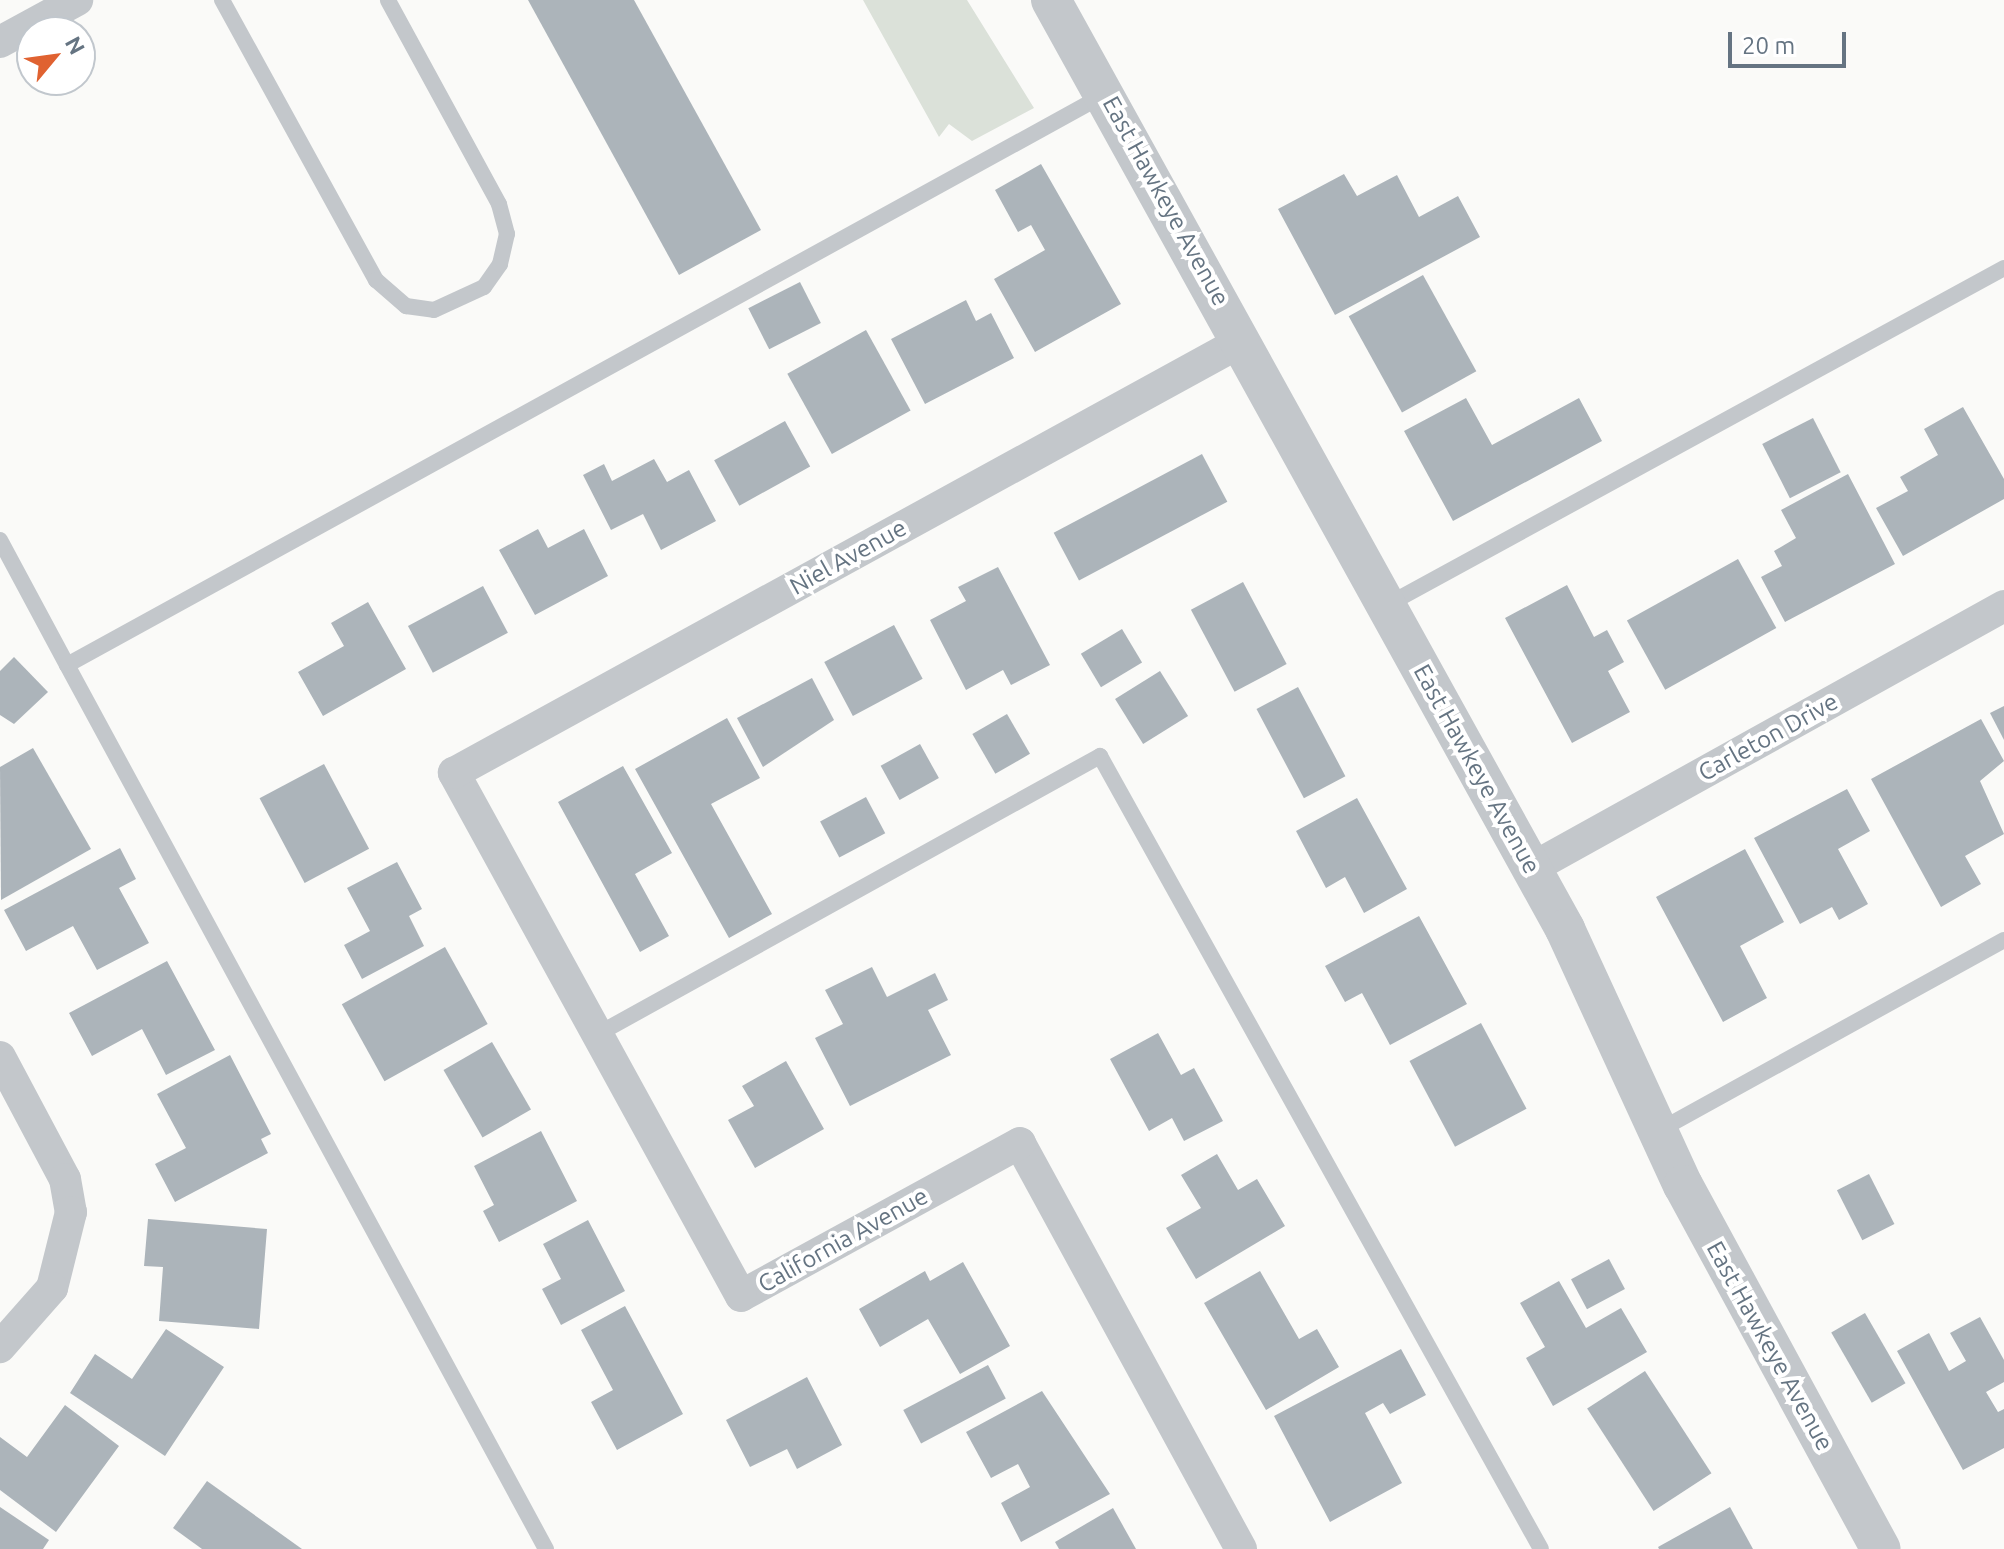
<!DOCTYPE html>
<style>
body{margin:0}
#map{position:relative;width:2004px;height:1549px;overflow:hidden;background:#fafaf8;font-family:Ubuntu,sans-serif}
div>[style]{position:absolute}
.green>*{inset:0;background:#dbe1d9}
.building>*{inset:0;background:#acb4ba;transform-origin:0 0}
.service>*{height:16px;margin:-8px;padding:0 8px;transform-origin:8px;border-radius:8px;background:#c3c7cb}
.minor>*{height:32px;margin:-16px;padding:0 16px;transform-origin:16px;border-radius:16px;background:#c3c7cb}
.tertiary>*{height:40px;margin:-20px;padding:0 20px;transform-origin:20px;border-radius:20px;background:#c3c7cb}
span{translate:-50% -50%;white-space:nowrap;text-align:center;line-height:1.15;-webkit-text-stroke:8px #fff;paint-order:stroke}
.street-label{font-size:24px;color:#657482}
.north{position:absolute;left:16px;top:16px;width:80px;height:80px;box-sizing:border-box;background:#fff;border:2px solid #c1c7cd;border-radius:50%;rotate:61deg;font-size:22px;font-weight:700;line-height:32px;text-align:center;color:#657482}
.north::after{content:'';display:block;margin:auto;width:28px;height:36px;background:#e06231;clip-path:polygon(50% 0,100% 100%,50% 72%,0 100%)}
.scale{position:absolute;left:1728px;top:32px;width:118px;height:36px;box-sizing:border-box;border:4px solid #657482;border-top:0;padding-left:10px;font-size:24px;line-height:28px;white-space:nowrap;color:#657482;-webkit-text-stroke:6px #fff;paint-order:stroke}
</style>
<div id="map">
<div class="green">
<i style="clip-path:polygon(863px 0,967px 0,1034px 108px,972px 141px,949px 124px,939px 137px)"></i>
</div>
<div class="building">
<i style="clip-path:polygon(528px 0,634px 0,761px 230px,679px 275px)"></i>
<i style="clip-path:polygon(1041px 164px,1121px 304px,1035px 352px,994px 279px,1045px 250px,1031px 225px,1018px 232px,995px 190px)"></i>
<i style="clip-path:polygon(1344px 174px,1357px 196px,1397px 175px,1419px 217px,1458px 196px,1480px 237px,1335px 315px,1278px 209px)"></i>
<i style="left:1423px;top:275px;width:110px;height:85px;rotate:61deg"></i>
<i style="left:800px;top:282px;width:46px;height:58px;rotate:63deg"></i>
<i style="clip-path:polygon(966px 300px,976px 321px,991px 313px,1014px 358px,925px 404px,891px 339px)"></i>
<i style="left:866px;top:330px;width:92px;height:90px;rotate:61deg"></i>
<i style="clip-path:polygon(1466px 398px,1492px 445px,1579px 398px,1602px 441px,1453px 521px,1404px 431px)"></i>
<i style="clip-path:polygon(1963px 407px,2004px 479px,2004px 499px,1903px 556px,1876px 508px,1908px 491px,1900px 477px,1938px 455px,1924px 429px)"></i>
<i style="left:1813px;top:418px;width:61px;height:57px;rotate:63deg"></i>
<i style="left:785px;top:421px;width:52px;height:81px;rotate:61deg"></i>
<i style="left:1202px;top:454px;width:54px;height:168px;rotate:62deg"></i>
<i style="clip-path:polygon(654px 459px,667px 482px,689px 470px,716px 521px,661px 550px,643px 514px,611px 530px,583px 475px,604px 464px,612px 481px)"></i>
<i style="clip-path:polygon(1848px 474px,1895px 564px,1785px 622px,1761px 577px,1782px 566px,1774px 551px,1796px 538px,1781px 510px)"></i>
<i style="clip-path:polygon(538px 529px,548px 548px,584px 529px,608px 576px,535px 615px,499px 550px)"></i>
<i style="left:1738px;top:559px;width:79px;height:127px;rotate:61deg"></i>
<i style="clip-path:polygon(998px 567px,1050px 665px,1011px 685px,1003px 670px,966px 690px,930px 620px,966px 601px,958px 587px)"></i>
<i style="left:1243px;top:582px;width:93px;height:59px;rotate:62deg"></i>
<i style="clip-path:polygon(1567px 585px,1594px 637px,1607px 630px,1624px 662px,1608px 671px,1630px 712px,1572px 743px,1505px 618px)"></i>
<i style="left:483px;top:586px;width:53px;height:85px;rotate:62deg"></i>
<i style="clip-path:polygon(368px 602px,406px 669px,323px 716px,298px 672px,344px 646px,331px 623px)"></i>
<i style="left:894px;top:625px;width:61px;height:79px;rotate:62deg"></i>
<i style="left:1122px;top:629px;width:39px;height:48px;rotate:59deg"></i>
<i style="clip-path:polygon(14px 657px,48px 692px,14px 724px,0 715px,0 671px)"></i>
<i style="left:1160px;top:671px;width:53px;height:53px;rotate:58deg"></i>
<i style="clip-path:polygon(812px 678px,834px 720px,763px 767px,737px 718px)"></i>
<i style="left:1298px;top:687px;width:101px;height:47px;rotate:62deg"></i>
<i style="clip-path:polygon(2004px 706px,2004px 740px,1990px 713px)"></i>
<i style="left:1007px;top:714px;width:46px;height:40px;rotate:60deg"></i>
<i style="clip-path:polygon(727px 718px,760px 778px,711px 804px,772px 914px,729px 938px,635px 769px)"></i>
<i style="clip-path:polygon(1981px 719px,2004px 761px,1980px 781px,2004px 834px,1965px 856px,1981px 884px,1941px 907px,1871px 779px)"></i>
<i style="left:920px;top:744px;width:39px;height:45px;rotate:61deg"></i>
<i style="clip-path:polygon(33px 748px,91px 849px,1px 900px,0 767px)"></i>
<i style="left:324px;top:764px;width:96px;height:73px;rotate:62deg"></i>
<i style="clip-path:polygon(623px 766px,672px 853px,635px 874px,669px 936px,640px 952px,558px 802px)"></i>
<i style="clip-path:polygon(1847px 789px,1870px 831px,1838px 849px,1868px 904px,1839px 920px,1832px 907px,1800px 924px,1754px 838px)"></i>
<i style="left:866px;top:797px;width:41px;height:52px;rotate:62deg"></i>
<i style="clip-path:polygon(1357px 798px,1407px 889px,1364px 913px,1345px 877px,1326px 888px,1296px 831px)"></i>
<i style="clip-path:polygon(120px 848px,136px 879px,119px 888px,149px 943px,97px 970px,73px 926px,26px 951px,4px 910px)"></i>
<i style="clip-path:polygon(1745px 849px,1784px 922px,1740px 946px,1767px 998px,1723px 1022px,1656px 897px)"></i>
<i style="clip-path:polygon(397px 862px,422px 909px,409px 916px,424px 946px,362px 979px,344px 945px,370px 931px,347px 888px)"></i>
<i style="clip-path:polygon(1419px 916px,1467px 1004px,1390px 1045px,1362px 993px,1345px 1002px,1325px 966px)"></i>
<i style="left:445px;top:947px;width:88px;height:118px;rotate:61deg"></i>
<i style="clip-path:polygon(167px 961px,215px 1050px,166px 1075px,142px 1029px,92px 1056px,69px 1013px)"></i>
<i style="clip-path:polygon(872px 967px,887px 997px,935px 973px,948px 1000px,928px 1010px,951px 1055px,850px 1106px,815px 1038px,843px 1024px,825px 990px)"></i>
<i style="left:1481px;top:1023px;width:97px;height:81px;rotate:62deg"></i>
<i style="clip-path:polygon(1158px 1033px,1181px 1075px,1194px 1068px,1223px 1121px,1184px 1141px,1172px 1118px,1149px 1131px,1110px 1059px)"></i>
<i style="left:492px;top:1042px;width:78px;height:56px;rotate:60deg"></i>
<i style="clip-path:polygon(230px 1055px,271px 1134px,261px 1139px,268px 1153px,175px 1202px,155px 1164px,186px 1148px,157px 1094px)"></i>
<i style="clip-path:polygon(786px 1061px,824px 1129px,755px 1168px,728px 1120px,754px 1106px,742px 1086px)"></i>
<i style="clip-path:polygon(541px 1131px,577px 1201px,499px 1242px,483px 1211px,494px 1205px,474px 1166px)"></i>
<i style="clip-path:polygon(1217px 1154px,1238px 1190px,1257px 1179px,1285px 1226px,1196px 1279px,1166px 1228px,1201px 1208px,1181px 1175px)"></i>
<i style="left:1869px;top:1174px;width:56px;height:36px;rotate:63deg"></i>
<i style="clip-path:polygon(148px 1219px,267px 1229px,259px 1329px,159px 1321px,163px 1267px,144px 1266px)"></i>
<i style="clip-path:polygon(588px 1220px,625px 1291px,561px 1325px,542px 1289px,561px 1279px,543px 1244px)"></i>
<i style="left:1609px;top:1259px;width:34px;height:43px;rotate:62deg"></i>
<i style="clip-path:polygon(963px 1262px,1010px 1346px,960px 1374px,928px 1319px,880px 1347px,859px 1309px,925px 1271px,930px 1281px)"></i>
<i style="clip-path:polygon(1260px 1271px,1299px 1339px,1317px 1329px,1339px 1367px,1266px 1410px,1204px 1303px)"></i>
<i style="clip-path:polygon(1559px 1281px,1586px 1328px,1621px 1308px,1647px 1352px,1553px 1406px,1526px 1358px,1545px 1347px,1520px 1303px)"></i>
<i style="clip-path:polygon(625px 1306px,683px 1414px,617px 1450px,591px 1402px,613px 1390px,581px 1330px)"></i>
<i style="left:1865px;top:1313px;width:81px;height:39px;rotate:60deg"></i>
<i style="clip-path:polygon(1980px 1317px,2004px 1360px,2004px 1382px,1986px 1392px,1998px 1412px,2004px 1409px,2004px 1448px,1963px 1470px,1897px 1351px,1929px 1333px,1949px 1371px,1966px 1361px,1950px 1333px)"></i>
<i style="clip-path:polygon(166px 1329px,224px 1367px,165px 1456px,70px 1393px,95px 1354px,132px 1379px)"></i>
<i style="clip-path:polygon(1401px 1349px,1426px 1395px,1390px 1414px,1383px 1403px,1365px 1413px,1402px 1483px,1330px 1522px,1274px 1416px)"></i>
<i style="left:988px;top:1365px;width:38px;height:96px;rotate:62deg"></i>
<i style="left:1645px;top:1371px;width:122px;height:69px;rotate:57deg"></i>
<i style="clip-path:polygon(807px 1377px,842px 1445px,797px 1469px,787px 1449px,750px 1467px,726px 1420px)"></i>
<i style="clip-path:polygon(1042px 1391px,1110px 1494px,1021px 1542px,1001px 1503px,1030px 1487px,1018px 1464px,991px 1478px,966px 1432px)"></i>
<i style="clip-path:polygon(65px 1405px,119px 1446px,56px 1532px,0 1490px,0 1437px,27px 1457px)"></i>
<i style="clip-path:polygon(207px 1481px,302px 1549px,202px 1549px,173px 1528px)"></i>
<i style="clip-path:polygon(0 1507px,49px 1540px,43px 1549px,0 1549px)"></i>
<i style="clip-path:polygon(1730px 1507px,1753px 1549px,1659px 1549px,1658px 1547px)"></i>
<i style="clip-path:polygon(1113px 1508px,1136px 1549px,1059px 1549px,1055px 1542px)"></i>
</div>
<div class="service">
<i style="left:222px;top:0;width:320px;rotate:61.2deg"></i>
<i style="left:376px;top:280px;width:40px;rotate:41deg"></i>
<i style="left:406px;top:306px;width:28px;rotate:8deg"></i>
<i style="left:434px;top:310px;width:55px;rotate:-24.7deg"></i>
<i style="left:484px;top:287px;width:28px;rotate:-55deg"></i>
<i style="left:500px;top:264px;width:31px;rotate:-77deg"></i>
<i style="left:507px;top:234px;width:31px;rotate:-105deg"></i>
<i style="left:499px;top:204px;width:232px;rotate:-118.6deg"></i>
<i style="left:0;top:540px;width:142px;rotate:61.8deg"></i>
<i style="left:1387px;top:605px;width:703px;rotate:-28.64deg"></i>
<i style="left:598px;top:1034px;width:574px;rotate:-28.98deg"></i>
<i style="left:1100px;top:756px;width:907px;rotate:60.92deg"></i>
<i style="left:1658px;top:1131px;width:395px;rotate:-28.9deg"></i>
<i style="left:546px;top:1549px;width:1005px;rotate:-118.45deg"></i>
<i style="left:67px;top:665px;width:1181px;rotate:-28.8deg"></i>
</div>
<div class="minor">
<i style="left:0;top:42px;width:88px;rotate:-28.6deg"></i>
<i style="left:1532px;top:868px;width:540px;rotate:-29.03deg"></i>
<i style="left:0;top:1057px;width:138px;rotate:62deg"></i>
<i style="left:65px;top:1179px;width:34px;rotate:80deg"></i>
<i style="left:71px;top:1212px;width:78px;rotate:104deg"></i>
<i style="left:52px;top:1288px;width:79px;rotate:131.4deg"></i>
<i style="left:1241px;top:1549px;width:462px;rotate:-118.6deg"></i>
<i style="left:1020px;top:1143px;width:318px;rotate:151.3deg"></i>
<i style="left:741px;top:1296px;width:597px;rotate:-118.76deg"></i>
<i style="left:454px;top:773px;width:899px;rotate:-28.73deg"></i>
</div>
<div class="tertiary">
<i style="left:1051px;top:0;width:1062px;rotate:61.04deg"></i>
<i style="left:1565px;top:929px;width:282px;rotate:65.3deg"></i>
<i style="left:1683px;top:1185px;width:414px;rotate:61.5deg"></i>
</div>
<div class="street-label">
<span style="left:1166px;top:201px;rotate:61deg">East Hawkeye Avenue</span>
<span style="left:848px;top:557px;rotate:-29deg">Niel Avenue</span>
<span style="left:1768px;top:737px;rotate:-29deg">Carleton Drive</span>
<span style="left:1477px;top:769px;rotate:61deg">East Hawkeye Avenue</span>
<span style="left:843px;top:1240px;rotate:-29deg">California Avenue</span>
<span style="left:1770px;top:1346px;rotate:61deg">East Hawkeye Avenue</span>
</div>
<div class="north">N</div>
<div class="scale">20 m</div>
</div>
